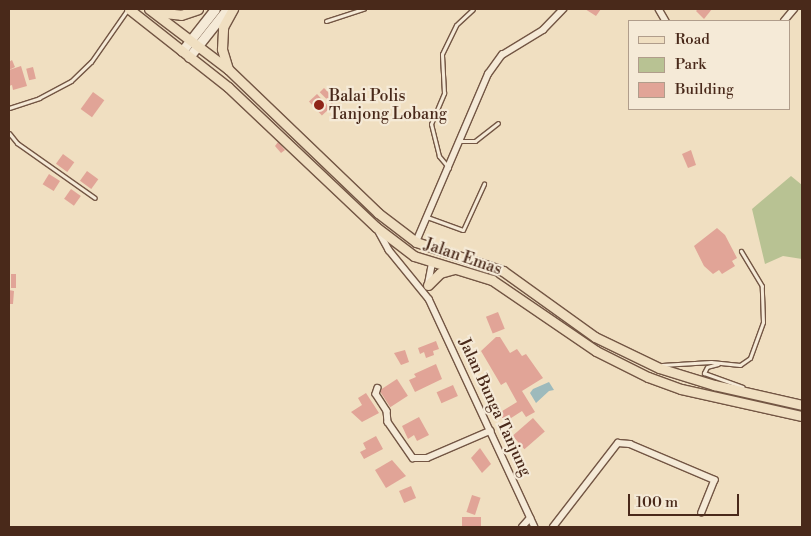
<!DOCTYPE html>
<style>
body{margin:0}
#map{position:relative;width:811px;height:536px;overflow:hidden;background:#f0dfc1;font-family:"Libre Bodoni",serif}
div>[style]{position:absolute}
.green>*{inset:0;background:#b8c293}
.water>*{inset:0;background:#9dbabc}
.building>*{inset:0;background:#e1a497;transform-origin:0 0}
.roads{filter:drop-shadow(1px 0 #735644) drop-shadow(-1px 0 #735644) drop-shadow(0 1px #735644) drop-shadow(0 -1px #735644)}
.lane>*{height:3px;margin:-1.5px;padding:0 1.5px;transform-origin:1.5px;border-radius:1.5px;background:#f5ead7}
.street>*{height:5.5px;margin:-2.75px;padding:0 2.75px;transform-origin:2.75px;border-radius:2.75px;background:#f5ead7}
.secondary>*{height:9px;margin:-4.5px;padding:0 4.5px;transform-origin:4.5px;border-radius:4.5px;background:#f5ead7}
.primary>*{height:9px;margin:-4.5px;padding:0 4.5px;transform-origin:4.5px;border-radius:4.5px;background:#f0dfc1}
.dots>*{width:14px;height:14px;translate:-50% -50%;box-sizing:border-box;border:2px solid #f5ead7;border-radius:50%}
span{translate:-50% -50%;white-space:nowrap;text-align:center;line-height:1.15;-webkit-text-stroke:4.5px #f5ead7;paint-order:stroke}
.poi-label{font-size:16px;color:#49291a}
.left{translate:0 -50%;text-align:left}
.street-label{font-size:16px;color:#49291a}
.frame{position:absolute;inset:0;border:10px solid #49291a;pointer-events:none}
.legend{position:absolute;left:628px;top:20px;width:162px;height:90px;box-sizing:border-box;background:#f5ead7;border:1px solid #b09d8b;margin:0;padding:6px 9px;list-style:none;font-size:15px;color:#49291a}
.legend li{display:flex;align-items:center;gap:10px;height:25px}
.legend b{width:25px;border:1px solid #b09d8b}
.scale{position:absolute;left:628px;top:494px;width:111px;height:22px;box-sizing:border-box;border:2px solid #49291a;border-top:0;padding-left:6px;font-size:15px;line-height:18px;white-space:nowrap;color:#49291a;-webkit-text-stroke:4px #f5ead7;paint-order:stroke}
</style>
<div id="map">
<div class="green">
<i style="clip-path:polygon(791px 176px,802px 185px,802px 259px,783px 256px,765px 264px,752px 209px)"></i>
</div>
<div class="water">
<i style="clip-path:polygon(549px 382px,554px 390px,549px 391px,536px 403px,530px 393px,533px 389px)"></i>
</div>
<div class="building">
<i style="clip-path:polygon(585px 9px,601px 9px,596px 16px)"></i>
<i style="clip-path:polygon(698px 9px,712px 9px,704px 19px,696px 11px)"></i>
<i style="clip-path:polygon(12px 60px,15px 67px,9px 70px,9px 62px)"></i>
<i style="clip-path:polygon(21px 66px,27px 86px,13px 90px,12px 85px,9px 86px,9px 70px)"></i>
<i style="left:33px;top:67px;width:12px;height:7px;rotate:76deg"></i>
<i style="left:324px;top:88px;width:17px;height:6px;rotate:45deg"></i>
<i style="left:93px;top:92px;width:14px;height:21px;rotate:36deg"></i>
<i style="left:317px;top:94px;width:19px;height:11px;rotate:47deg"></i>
<i style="clip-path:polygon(278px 142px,285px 150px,281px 153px,275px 146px)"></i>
<i style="clip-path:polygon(691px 150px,696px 165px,688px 168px,682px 154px)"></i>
<i style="left:63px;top:154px;width:14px;height:12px;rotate:36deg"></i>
<i style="left:87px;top:171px;width:14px;height:12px;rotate:36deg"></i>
<i style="left:49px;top:174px;width:13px;height:12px;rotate:32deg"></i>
<i style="left:71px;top:189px;width:12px;height:12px;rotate:35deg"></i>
<i style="clip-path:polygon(717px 228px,725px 235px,737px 258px,732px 261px,735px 266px,722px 274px,719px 270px,713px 274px,704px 266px,694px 246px)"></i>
<i style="left:11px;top:274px;width:5px;height:14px"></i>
<i style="clip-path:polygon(9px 290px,14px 291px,13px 304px,9px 304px)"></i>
<i style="left:498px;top:312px;width:18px;height:13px;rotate:68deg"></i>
<i style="clip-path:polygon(496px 337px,500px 337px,510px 353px,517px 349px,522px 356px,526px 354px,543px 378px,522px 391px,535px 412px,526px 417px,522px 411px,505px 422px,499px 413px,517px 402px,506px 382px,501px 385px,481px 351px)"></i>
<i style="clip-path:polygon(436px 341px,439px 349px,433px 351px,434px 355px,426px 358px,424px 352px,420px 354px,418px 348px)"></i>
<i style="clip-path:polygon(405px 350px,409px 362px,401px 365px,394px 353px)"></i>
<i style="clip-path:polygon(436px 364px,442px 379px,415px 392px,409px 380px,416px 377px,414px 374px)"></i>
<i style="left:397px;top:379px;width:20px;height:21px;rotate:57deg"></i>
<i style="left:453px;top:385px;width:12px;height:18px;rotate:66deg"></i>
<i style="clip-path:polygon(366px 393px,379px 413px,362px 422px,351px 412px,362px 405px,358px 398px)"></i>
<i style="clip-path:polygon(419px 417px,429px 435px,417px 441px,414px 435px,408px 439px,402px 426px)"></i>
<i style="left:533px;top:418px;width:18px;height:27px;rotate:49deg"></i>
<i style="clip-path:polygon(376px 436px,383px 449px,364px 459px,360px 452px,366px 449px,363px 443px)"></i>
<i style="clip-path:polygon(480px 448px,491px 464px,482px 473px,471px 458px)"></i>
<i style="clip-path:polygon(392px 460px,406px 476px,386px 488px,375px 470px)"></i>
<i style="left:411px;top:486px;width:13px;height:13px;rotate:67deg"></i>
<i style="left:472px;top:495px;width:9px;height:18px;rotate:18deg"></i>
<i style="left:462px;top:517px;width:19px;height:9px"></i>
</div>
<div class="roads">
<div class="lane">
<i style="left:326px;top:21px;width:40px;rotate:-18deg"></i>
<i style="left:9px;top:108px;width:32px;rotate:-18deg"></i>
<i style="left:39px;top:98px;width:36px;rotate:-28deg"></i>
<i style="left:71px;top:81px;width:28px;rotate:-44deg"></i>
<i style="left:91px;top:62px;width:65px;rotate:-55.1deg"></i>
<i style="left:9px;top:133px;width:13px;rotate:51deg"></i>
<i style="left:17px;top:143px;width:95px;rotate:35.2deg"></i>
<i style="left:461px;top:141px;width:14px"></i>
<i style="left:475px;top:141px;width:29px;rotate:-38deg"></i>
<i style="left:449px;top:168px;width:16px;rotate:-130deg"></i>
<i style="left:439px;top:156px;width:33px;rotate:-104deg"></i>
<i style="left:431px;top:124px;width:34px;rotate:-67deg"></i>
<i style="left:444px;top:93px;width:39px;rotate:-93deg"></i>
<i style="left:442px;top:54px;width:32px;rotate:-64deg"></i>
<i style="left:456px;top:25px;width:23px;rotate:-43deg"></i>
<i style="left:427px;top:217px;width:38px;rotate:20deg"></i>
<i style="left:463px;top:230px;width:51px;rotate:-65.5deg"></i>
<i style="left:718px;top:364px;width:11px;rotate:165deg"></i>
<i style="left:707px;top:367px;width:7px;rotate:117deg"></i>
<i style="left:704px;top:373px;width:41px;rotate:19.7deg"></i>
<i style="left:662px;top:365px;width:49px;rotate:-3.5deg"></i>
<i style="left:711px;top:362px;width:29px;rotate:6deg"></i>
<i style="left:740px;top:365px;width:12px;rotate:-35deg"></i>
<i style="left:750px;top:358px;width:38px;rotate:-70deg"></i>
<i style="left:763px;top:322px;width:36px;rotate:-92deg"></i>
<i style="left:762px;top:286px;width:41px;rotate:-121deg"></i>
</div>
<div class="street">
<i style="left:659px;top:9px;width:14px;rotate:60deg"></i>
<i style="left:784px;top:21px;width:16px;rotate:-50deg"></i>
<i style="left:378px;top:230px;width:23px;rotate:61deg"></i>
<i style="left:389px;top:250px;width:63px;rotate:50.8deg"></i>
<i style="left:429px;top:299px;width:251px;rotate:65.1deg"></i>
<i style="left:416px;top:242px;width:183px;rotate:-66.8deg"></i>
<i style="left:488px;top:74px;width:24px;rotate:-54deg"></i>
<i style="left:502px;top:55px;width:48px;rotate:-31.4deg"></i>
<i style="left:543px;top:30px;width:29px;rotate:-46deg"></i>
<i style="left:428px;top:284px;width:21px;rotate:-79deg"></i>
<i style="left:378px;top:388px;width:6px;rotate:108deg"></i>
<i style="left:376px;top:394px;width:20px;rotate:57deg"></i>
<i style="left:387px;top:411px;width:11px;rotate:85deg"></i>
<i style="left:388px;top:422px;width:44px;rotate:55.2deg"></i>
<i style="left:413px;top:458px;width:14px"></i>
<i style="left:427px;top:458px;width:69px;rotate:-23.2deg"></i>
<i style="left:522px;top:527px;width:12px;rotate:-48deg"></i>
<i style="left:553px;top:527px;width:106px;rotate:-52.3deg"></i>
<i style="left:618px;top:443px;width:12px;rotate:5deg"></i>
<i style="left:630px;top:444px;width:92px;rotate:23deg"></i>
<i style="left:715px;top:480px;width:35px;rotate:112deg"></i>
</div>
<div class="secondary">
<i style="left:182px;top:51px;width:53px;rotate:-51.8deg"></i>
<i style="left:189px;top:57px;width:61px;rotate:-51.6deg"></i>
</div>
<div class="primary">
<i style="left:129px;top:9px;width:126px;rotate:38.2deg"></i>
<i style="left:228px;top:87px;width:204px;rotate:43.4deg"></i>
<i style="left:376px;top:227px;width:48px;rotate:37.3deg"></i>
<i style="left:414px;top:256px;width:82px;rotate:17.1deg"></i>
<i style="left:492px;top:280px;width:126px;rotate:34.3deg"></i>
<i style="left:596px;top:351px;width:58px;rotate:26.6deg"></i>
<i style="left:648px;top:377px;width:35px;rotate:20deg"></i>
<i style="left:681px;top:389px;width:124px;rotate:12.6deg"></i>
<i style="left:149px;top:9px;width:99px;rotate:37.2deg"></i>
<i style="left:228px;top:69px;width:208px;rotate:43.8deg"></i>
<i style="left:378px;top:213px;width:48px;rotate:37.3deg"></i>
<i style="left:416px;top:242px;width:92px;rotate:18.4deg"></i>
<i style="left:503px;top:271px;width:113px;rotate:35.7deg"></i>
<i style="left:595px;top:337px;width:71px;rotate:25.8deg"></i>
<i style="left:659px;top:368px;width:58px;rotate:17.2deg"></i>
<i style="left:714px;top:385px;width:90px;rotate:12.8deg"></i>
<i style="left:154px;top:12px;width:27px;rotate:6deg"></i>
<i style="left:181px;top:15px;width:18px;rotate:-19deg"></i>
<i style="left:228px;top:69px;width:21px;rotate:-107deg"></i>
<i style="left:222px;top:49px;width:22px;rotate:-87deg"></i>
<i style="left:223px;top:27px;width:21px;rotate:-61deg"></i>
<i style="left:428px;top:285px;width:17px;rotate:-45deg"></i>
<i style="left:440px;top:273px;width:15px;rotate:-16deg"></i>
</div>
</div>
<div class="dots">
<i style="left:319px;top:105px;background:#8f2418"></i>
</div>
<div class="poi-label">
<span class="left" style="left:329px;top:105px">Balai Polis<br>Tanjong Lobang</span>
</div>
<div class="street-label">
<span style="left:463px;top:257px;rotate:19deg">Jalan Emas</span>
<span style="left:495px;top:407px;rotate:65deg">Jalan Bunga Tanjung</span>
</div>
<div class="frame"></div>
<ul class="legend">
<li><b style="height:6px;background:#f0dfc1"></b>Road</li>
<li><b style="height:14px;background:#b8c293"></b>Park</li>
<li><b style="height:14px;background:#e1a497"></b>Building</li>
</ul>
<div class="scale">100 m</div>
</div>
